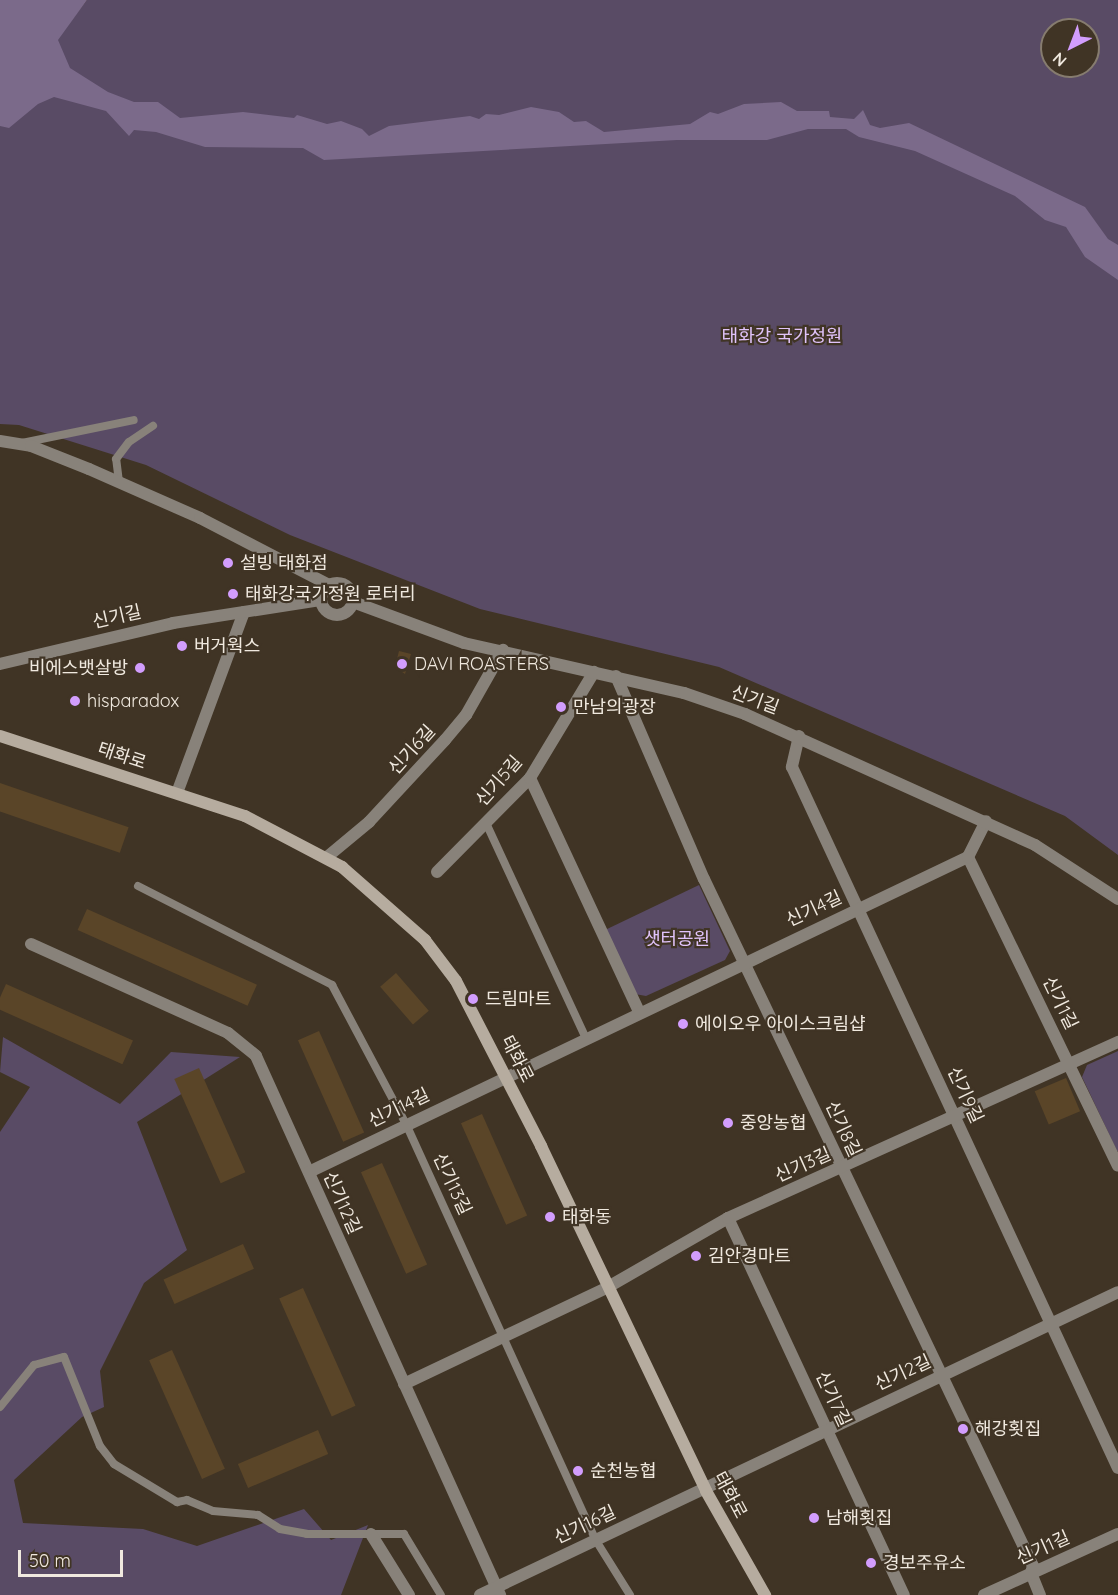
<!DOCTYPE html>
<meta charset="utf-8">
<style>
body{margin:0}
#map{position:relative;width:1118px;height:1595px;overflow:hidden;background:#403425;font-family:Quicksand,"Noto Sans KR",sans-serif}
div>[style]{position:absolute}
.green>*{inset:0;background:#594b65}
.water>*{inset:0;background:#7b6a8a}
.building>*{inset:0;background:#5a4528;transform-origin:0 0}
.service>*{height:8px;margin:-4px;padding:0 4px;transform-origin:4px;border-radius:4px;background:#88827a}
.minor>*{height:12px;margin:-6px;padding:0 6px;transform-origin:6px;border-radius:6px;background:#88827a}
.tertiary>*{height:12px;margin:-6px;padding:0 6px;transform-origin:6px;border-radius:6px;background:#88827a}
.tertiary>.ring{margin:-6px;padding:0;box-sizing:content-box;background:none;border:12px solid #88827a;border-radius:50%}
.secondary>*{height:12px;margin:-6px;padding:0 6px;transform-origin:6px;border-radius:6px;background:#b6ac9f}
.dots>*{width:16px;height:16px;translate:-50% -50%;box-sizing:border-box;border:3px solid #403425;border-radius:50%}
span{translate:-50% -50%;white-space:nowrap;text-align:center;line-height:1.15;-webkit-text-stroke:4.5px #403425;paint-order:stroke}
.park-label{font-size:18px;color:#e0c3fa}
.poi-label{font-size:18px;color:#f0e9df}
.left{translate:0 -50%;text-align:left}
.right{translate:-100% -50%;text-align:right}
.street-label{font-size:18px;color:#f0e9df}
.north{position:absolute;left:1040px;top:18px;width:60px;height:60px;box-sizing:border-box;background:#403425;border:2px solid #867c6f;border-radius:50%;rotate:222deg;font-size:16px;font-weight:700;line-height:24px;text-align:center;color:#f0e9df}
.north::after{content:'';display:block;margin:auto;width:21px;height:27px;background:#d29dfd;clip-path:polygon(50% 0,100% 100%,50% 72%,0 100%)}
.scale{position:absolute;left:18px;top:1550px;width:105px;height:27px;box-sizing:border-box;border:3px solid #f0e9df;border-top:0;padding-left:8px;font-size:18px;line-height:21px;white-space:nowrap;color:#f0e9df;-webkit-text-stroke:4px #403425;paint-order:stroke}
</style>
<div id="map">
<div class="green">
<i style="clip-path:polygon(evenodd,87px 0,1118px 0,1118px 855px,1065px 816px,719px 667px,480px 609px,290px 535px,146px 465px,19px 425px,0 424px,0 113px,87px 0,1052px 30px,1088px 30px,1088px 66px,1052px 66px,1052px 30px)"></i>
<i style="clip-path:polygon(699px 885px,730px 951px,725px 960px,646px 996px,635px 994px,605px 930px)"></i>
<i style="clip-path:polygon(3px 1037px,120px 1104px,171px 1052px,240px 1057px,137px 1122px,187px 1250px,144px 1283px,100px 1371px,104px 1407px,82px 1417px,14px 1480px,23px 1523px,143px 1529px,197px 1546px,304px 1509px,331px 1540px,368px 1525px,341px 1595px,0 1595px,0 1132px,30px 1087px,0 1072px)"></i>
<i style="clip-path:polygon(1118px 1051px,1118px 1151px,1117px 1151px,1082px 1077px,1087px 1065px)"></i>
</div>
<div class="water">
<i style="clip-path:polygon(0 0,87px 0,58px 40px,70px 68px,108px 92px,134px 102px,158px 102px,180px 118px,243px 112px,294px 118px,297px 115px,327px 124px,341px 121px,362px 129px,369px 136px,389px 126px,470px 116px,479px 119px,486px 114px,499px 115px,531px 107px,559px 112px,574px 122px,586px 121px,604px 132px,690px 124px,710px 112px,718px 114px,744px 104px,781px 102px,797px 111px,829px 111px,830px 117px,854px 119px,863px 110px,870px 125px,880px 128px,909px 123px,1085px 207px,1108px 239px,1118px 245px,1118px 280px,1085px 257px,1066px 227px,1045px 220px,1015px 196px,915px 151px,859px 137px,846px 129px,808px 129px,767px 140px,677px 140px,324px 160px,303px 148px,205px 147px,156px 132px,134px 130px,129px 136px,106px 111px,54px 97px,38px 104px,9px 128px,0 126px)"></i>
</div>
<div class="building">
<i style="clip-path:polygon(399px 651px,411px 654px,405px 674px,395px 667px)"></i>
<i style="left:0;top:783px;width:136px;height:27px;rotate:19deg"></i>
<i style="left:87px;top:909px;width:186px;height:23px;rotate:24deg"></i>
<i style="left:396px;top:973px;width:50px;height:21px;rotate:49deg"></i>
<i style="left:6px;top:984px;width:139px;height:26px;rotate:24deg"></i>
<i style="left:319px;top:1031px;width:111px;height:23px;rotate:66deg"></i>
<i style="left:199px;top:1068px;width:114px;height:27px;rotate:66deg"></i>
<i style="left:1066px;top:1078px;width:36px;height:34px;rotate:67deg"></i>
<i style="left:482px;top:1114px;width:111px;height:23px;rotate:66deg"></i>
<i style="left:382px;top:1163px;width:111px;height:23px;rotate:66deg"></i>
<i style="left:243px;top:1244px;width:27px;height:87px;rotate:66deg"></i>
<i style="left:303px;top:1288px;width:129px;height:26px;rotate:66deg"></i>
<i style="left:172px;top:1350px;width:130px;height:25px;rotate:66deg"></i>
<i style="left:318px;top:1430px;width:26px;height:87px;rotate:67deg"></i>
</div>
<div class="service">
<i style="left:22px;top:443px;width:114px;rotate:-11.6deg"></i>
<i style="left:119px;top:482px;width:23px;rotate:-97deg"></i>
<i style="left:116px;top:459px;width:21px;rotate:-53deg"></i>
<i style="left:129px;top:442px;width:29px;rotate:-34deg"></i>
<i style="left:486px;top:823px;width:237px;rotate:65.1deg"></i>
<i style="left:138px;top:886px;width:218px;rotate:27deg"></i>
<i style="left:332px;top:985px;width:157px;rotate:62deg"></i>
<i style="left:406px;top:1124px;width:456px;rotate:65.5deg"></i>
<i style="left:595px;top:1539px;width:66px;rotate:58deg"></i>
<i style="left:0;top:1407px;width:54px;rotate:-51deg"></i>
<i style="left:34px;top:1365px;width:31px;rotate:-15deg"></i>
<i style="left:64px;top:1357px;width:96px;rotate:68deg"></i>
<i style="left:100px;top:1446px;width:23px;rotate:52deg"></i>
<i style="left:114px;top:1464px;width:74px;rotate:31.1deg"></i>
<i style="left:177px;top:1502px;width:10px;rotate:-11deg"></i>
<i style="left:187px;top:1500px;width:28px;rotate:23deg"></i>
<i style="left:213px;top:1511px;width:45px;rotate:5.1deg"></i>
<i style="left:258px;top:1515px;width:26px;rotate:32deg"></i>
<i style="left:280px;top:1529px;width:27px;rotate:10deg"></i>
<i style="left:307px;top:1534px;width:97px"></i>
<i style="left:404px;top:1534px;width:71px;rotate:58.8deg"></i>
</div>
<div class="minor">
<i style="left:0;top:441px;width:31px;rotate:9deg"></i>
<i style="left:31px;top:446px;width:62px;rotate:21.6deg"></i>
<i style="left:89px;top:469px;width:121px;rotate:23.8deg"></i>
<i style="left:200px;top:518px;width:145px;rotate:27.4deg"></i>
<i style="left:616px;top:676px;width:221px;rotate:66.6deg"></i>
<i style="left:704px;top:879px;width:762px;rotate:64.41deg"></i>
<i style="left:1033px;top:1566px;width:7px;rotate:106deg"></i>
<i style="left:1031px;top:1573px;width:24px;rotate:68deg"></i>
<i style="left:799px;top:736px;width:32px;rotate:103deg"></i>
<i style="left:792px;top:767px;width:773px;rotate:65.06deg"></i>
<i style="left:530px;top:778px;width:258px;rotate:65deg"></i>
<i style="left:177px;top:793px;width:193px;rotate:-69.7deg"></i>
<i style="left:327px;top:857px;width:55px;rotate:-39.8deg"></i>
<i style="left:369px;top:822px;width:112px;rotate:-47.2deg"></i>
<i style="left:445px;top:740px;width:33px;rotate:-50deg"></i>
<i style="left:466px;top:715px;width:75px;rotate:-60.4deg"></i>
<i style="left:968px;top:857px;width:343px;rotate:64.1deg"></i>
<i style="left:437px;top:872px;width:132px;rotate:-45.3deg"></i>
<i style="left:530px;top:778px;width:124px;rotate:-58.9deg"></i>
<i style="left:31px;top:944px;width:216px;rotate:24.3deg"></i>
<i style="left:228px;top:1033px;width:36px;rotate:39deg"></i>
<i style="left:256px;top:1056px;width:592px;rotate:65.64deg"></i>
<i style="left:309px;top:1172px;width:730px;rotate:-25.55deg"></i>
<i style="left:968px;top:857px;width:40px;rotate:-63.4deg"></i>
<i style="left:728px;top:1218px;width:416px;rotate:65deg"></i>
<i style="left:404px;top:1384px;width:226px;rotate:-25.4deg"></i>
<i style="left:608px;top:1287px;width:138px;rotate:-29.9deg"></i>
<i style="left:728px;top:1218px;width:428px;rotate:-24.3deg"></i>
<i style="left:371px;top:1534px;width:72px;rotate:58.1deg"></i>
<i style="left:480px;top:1595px;width:706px;rotate:-25.4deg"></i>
<i style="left:984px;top:1595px;width:147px;rotate:-24.5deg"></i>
</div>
<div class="tertiary">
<i class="ring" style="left:321px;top:583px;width:20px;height:20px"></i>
<i style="left:353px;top:602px;width:118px;rotate:20.3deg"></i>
<i style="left:464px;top:643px;width:226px;rotate:12.8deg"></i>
<i style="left:684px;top:693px;width:65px;rotate:19deg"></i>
<i style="left:745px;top:714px;width:318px;rotate:24.3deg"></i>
<i style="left:1035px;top:845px;width:99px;rotate:33deg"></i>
<i style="left:0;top:664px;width:178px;rotate:-13.3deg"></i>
<i style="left:173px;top:623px;width:149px;rotate:-8.9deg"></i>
</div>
<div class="secondary">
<i style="left:0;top:736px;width:258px;rotate:18.1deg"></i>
<i style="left:245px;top:816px;width:110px;rotate:27.7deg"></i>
<i style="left:342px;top:867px;width:111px;rotate:41.3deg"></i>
<i style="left:425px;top:940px;width:51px;rotate:52.9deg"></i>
<i style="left:456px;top:981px;width:186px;rotate:62.7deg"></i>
<i style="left:541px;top:1146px;width:382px;rotate:64.4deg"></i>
<i style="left:706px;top:1491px;width:120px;rotate:60.4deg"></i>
</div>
<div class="dots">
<i style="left:228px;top:563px;background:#d29dfd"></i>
<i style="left:233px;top:594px;background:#d29dfd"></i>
<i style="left:182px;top:646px;background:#d29dfd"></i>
<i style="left:402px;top:664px;background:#d29dfd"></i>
<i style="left:140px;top:668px;background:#d29dfd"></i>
<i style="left:75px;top:701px;background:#d29dfd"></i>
<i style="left:561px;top:707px;background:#d29dfd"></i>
<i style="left:473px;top:999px;background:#d29dfd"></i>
<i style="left:683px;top:1024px;background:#d29dfd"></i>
<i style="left:728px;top:1123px;background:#d29dfd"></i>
<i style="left:550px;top:1217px;background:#d29dfd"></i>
<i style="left:696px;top:1256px;background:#d29dfd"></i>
<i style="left:963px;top:1429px;background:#d29dfd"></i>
<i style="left:578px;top:1471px;background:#d29dfd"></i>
<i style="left:814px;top:1518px;background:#d29dfd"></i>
<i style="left:871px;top:1563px;background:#d29dfd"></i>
</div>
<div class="park-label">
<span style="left:782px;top:336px">태화강 국가정원</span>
<span style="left:677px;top:939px">샛터공원</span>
</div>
<div class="poi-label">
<span class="left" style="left:240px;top:563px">설빙 태화점</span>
<span class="left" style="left:245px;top:594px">태화강국가정원 로터리</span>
<span class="left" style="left:194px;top:646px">버거웍스</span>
<span class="left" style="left:414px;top:664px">DAVI ROASTERS</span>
<span class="right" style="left:128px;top:668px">비에스뱃살방</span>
<span class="left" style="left:87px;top:701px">hisparadox</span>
<span class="left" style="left:573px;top:707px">만남의광장</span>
<span class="left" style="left:485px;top:999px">드림마트</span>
<span class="left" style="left:695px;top:1024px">에이오우 아이스크림샵</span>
<span class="left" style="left:740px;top:1123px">중앙농협</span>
<span class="left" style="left:562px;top:1217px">태화동</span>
<span class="left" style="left:708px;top:1256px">김안경마트</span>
<span class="left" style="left:975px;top:1429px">해강횟집</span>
<span class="left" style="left:590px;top:1471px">순천농협</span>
<span class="left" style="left:826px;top:1518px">남해횟집</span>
<span class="left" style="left:883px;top:1563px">경보주유소</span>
</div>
<div class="street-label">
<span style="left:117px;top:617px;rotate:-13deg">신기길</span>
<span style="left:755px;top:700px;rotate:20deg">신기길</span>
<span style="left:412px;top:750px;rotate:-48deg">신기6길</span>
<span style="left:122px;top:756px;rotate:18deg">태화로</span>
<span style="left:499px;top:781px;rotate:-49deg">신기5길</span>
<span style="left:814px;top:909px;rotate:-25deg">신기4길</span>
<span style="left:1060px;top:1003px;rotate:64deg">신기1길</span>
<span style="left:517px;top:1059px;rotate:63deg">태화로</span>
<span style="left:965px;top:1095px;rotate:65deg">신기9길</span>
<span style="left:399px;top:1108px;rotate:-26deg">신기14길</span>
<span style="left:843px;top:1129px;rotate:65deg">신기8길</span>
<span style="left:803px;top:1165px;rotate:-24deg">신기3길</span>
<span style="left:452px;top:1184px;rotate:65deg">신기13길</span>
<span style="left:342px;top:1203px;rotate:66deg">신기12길</span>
<span style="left:903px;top:1373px;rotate:-25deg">신기2길</span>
<span style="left:833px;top:1399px;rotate:65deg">신기7길</span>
<span style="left:730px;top:1495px;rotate:62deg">태화로</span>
<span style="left:585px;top:1525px;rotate:-25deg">신기16길</span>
<span style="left:1043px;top:1548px;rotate:-24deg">신기1길</span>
</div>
<div class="north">N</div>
<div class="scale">50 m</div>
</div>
